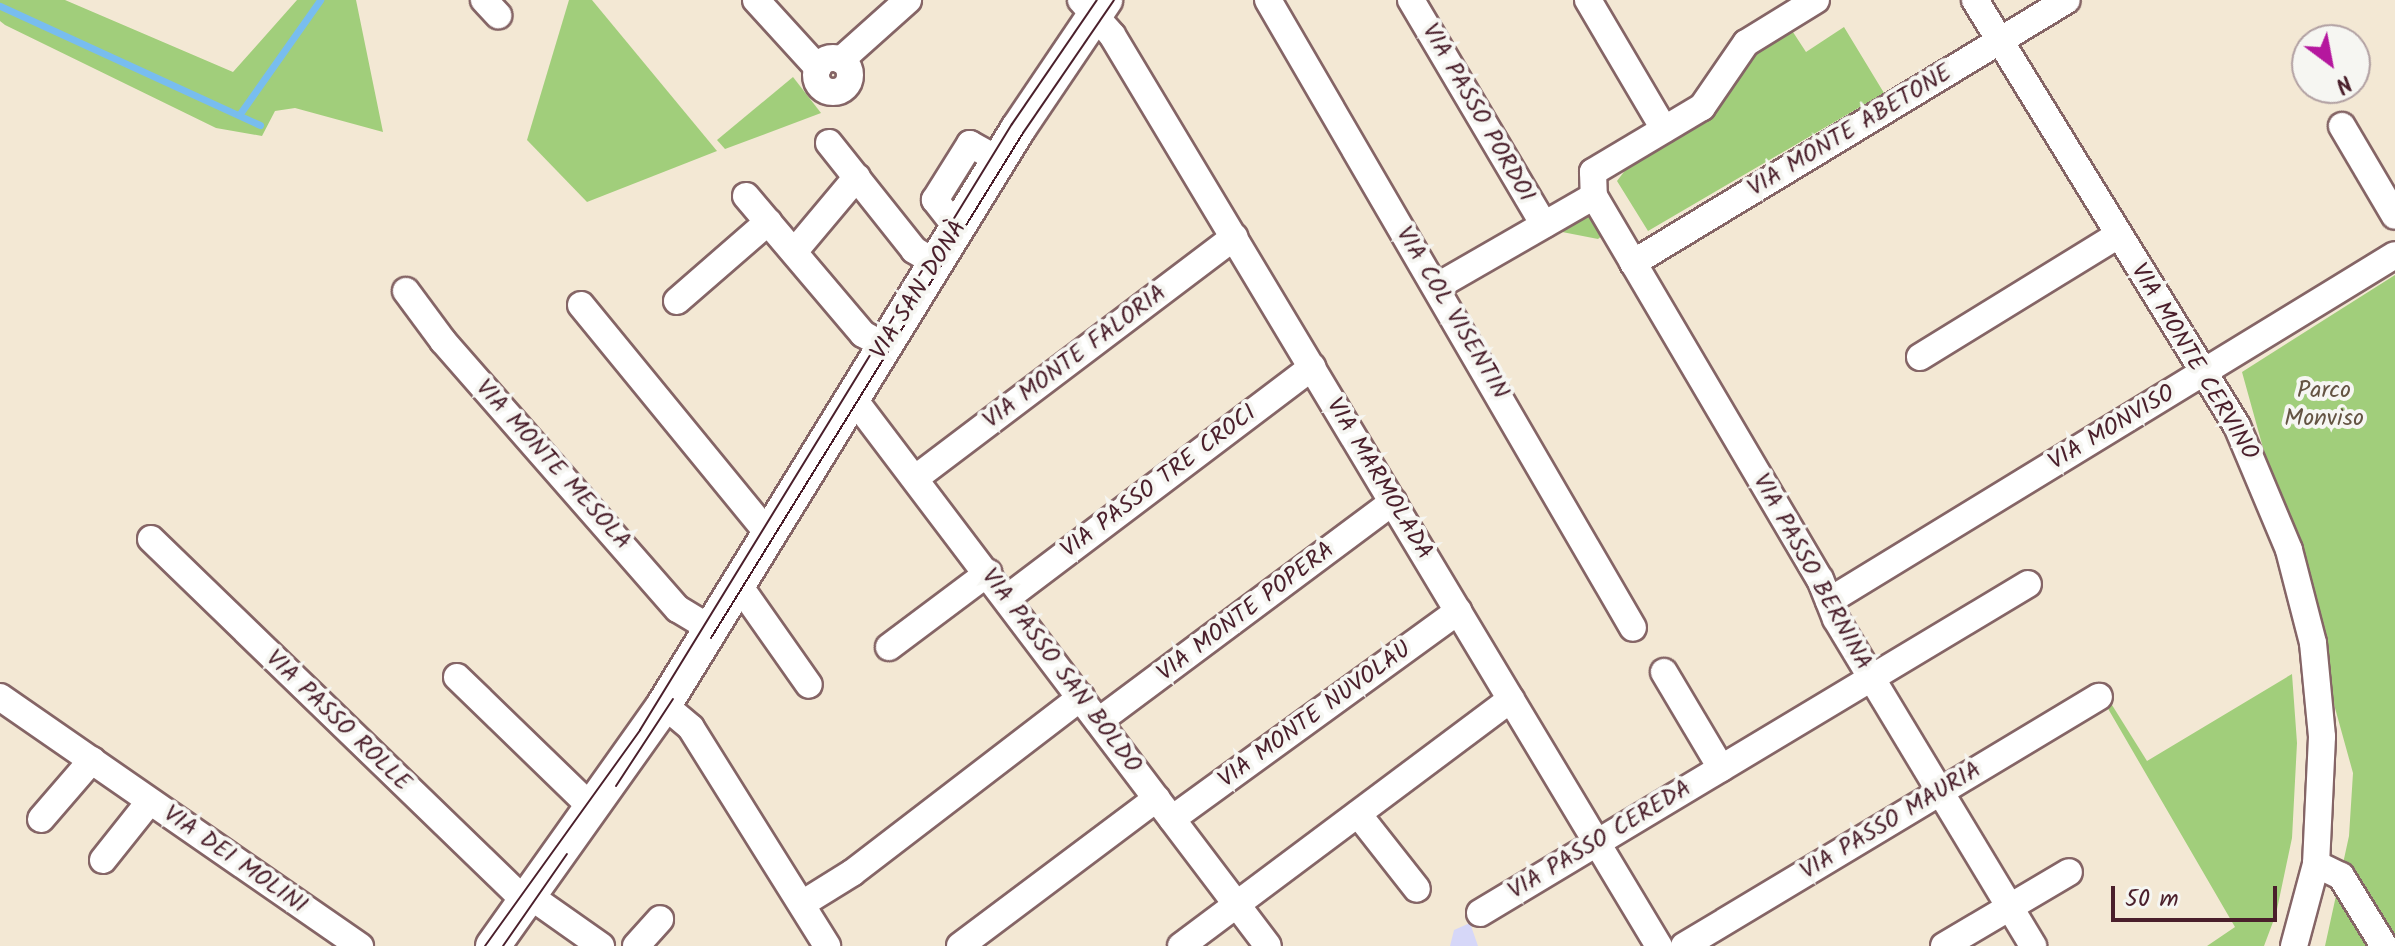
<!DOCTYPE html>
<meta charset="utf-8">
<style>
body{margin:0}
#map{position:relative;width:2395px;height:946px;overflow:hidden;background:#f3e8d4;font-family:Kalam,sans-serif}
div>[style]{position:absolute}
.built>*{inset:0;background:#d6d7f8}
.green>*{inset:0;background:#a1ce7b}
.stream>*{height:7px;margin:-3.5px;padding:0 3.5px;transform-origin:3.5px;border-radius:3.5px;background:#78bdef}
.roads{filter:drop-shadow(2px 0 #856566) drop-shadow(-2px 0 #856566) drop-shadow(0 2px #856566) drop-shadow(0 -2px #856566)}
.minor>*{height:26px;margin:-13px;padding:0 13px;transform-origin:13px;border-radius:13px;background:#fff}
.minor>.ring{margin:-13px;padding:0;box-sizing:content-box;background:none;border:26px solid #fff;border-radius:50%}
.major>*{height:34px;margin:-17px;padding:0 17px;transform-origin:17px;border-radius:17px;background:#fff}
.tram>*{height:2px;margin:-1px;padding:0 1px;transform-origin:1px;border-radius:1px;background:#4a1f2b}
span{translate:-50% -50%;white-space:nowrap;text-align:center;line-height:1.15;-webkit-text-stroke:8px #f6f6f2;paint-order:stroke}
.street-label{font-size:24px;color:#4a1f2b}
.park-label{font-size:24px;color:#645443}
.north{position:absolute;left:2291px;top:24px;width:80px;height:80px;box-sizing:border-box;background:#f6f6f2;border:2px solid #b1a0a2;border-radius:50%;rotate:148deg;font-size:22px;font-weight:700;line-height:32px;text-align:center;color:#4a1f2b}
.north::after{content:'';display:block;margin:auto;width:28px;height:36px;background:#b5179e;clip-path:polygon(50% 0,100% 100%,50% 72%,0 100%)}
.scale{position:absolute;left:2111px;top:886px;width:166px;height:36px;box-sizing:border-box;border:4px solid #4a1f2b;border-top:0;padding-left:10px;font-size:24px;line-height:28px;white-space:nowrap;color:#4a1f2b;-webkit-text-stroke:6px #f6f6f2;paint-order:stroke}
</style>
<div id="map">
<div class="built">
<i style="clip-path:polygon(1470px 923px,1478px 946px,1450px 946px,1454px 930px)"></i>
</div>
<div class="green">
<i style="clip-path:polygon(0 0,65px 0,233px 72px,297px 0,356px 0,383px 132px,295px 108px,275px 111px,262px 136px,216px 128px,5px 25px,0 21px)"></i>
<i style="clip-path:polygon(569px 0,592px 0,717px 151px,587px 202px,527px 140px)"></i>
<i style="clip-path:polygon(1844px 27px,1884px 93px,1648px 231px,1617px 181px,1633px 160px,1715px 111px,1753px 52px,1791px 29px,1806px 52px)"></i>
<i style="clip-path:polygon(793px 77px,821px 113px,725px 149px,717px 140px)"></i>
<i style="clip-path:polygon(1594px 196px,1609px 230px,1598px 239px,1557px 231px)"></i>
<i style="clip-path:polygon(2395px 275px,2395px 946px,2325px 946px,2349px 836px,2353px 773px,2242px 372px)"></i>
<i style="clip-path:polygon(2292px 674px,2297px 743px,2292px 838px,2276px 914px,2264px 946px,2207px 946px,2235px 927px,2103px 700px,2107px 697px,2147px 761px)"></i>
</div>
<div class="stream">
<i style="left:0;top:6px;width:286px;rotate:24.6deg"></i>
<i style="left:239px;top:115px;width:141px;rotate:-54.8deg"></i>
</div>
<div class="roads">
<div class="minor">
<i style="left:484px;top:0;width:21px;rotate:47deg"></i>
<i style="left:756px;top:0;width:92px;rotate:47.6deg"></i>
<i style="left:1081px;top:0;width:47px;rotate:48.5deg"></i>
<i style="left:1112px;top:35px;width:1063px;rotate:59.02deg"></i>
<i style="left:1268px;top:0;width:726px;rotate:59.83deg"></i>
<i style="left:1411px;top:0;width:261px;rotate:59.4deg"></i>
<i style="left:1588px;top:0;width:150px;rotate:59.5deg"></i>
<i style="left:1816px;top:0;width:82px;rotate:148.4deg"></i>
<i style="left:1746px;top:43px;width:78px;rotate:124.5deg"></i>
<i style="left:1702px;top:107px;width:127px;rotate:149.2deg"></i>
<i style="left:1593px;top:172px;width:24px;rotate:88deg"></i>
<i style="left:1594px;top:196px;width:445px;rotate:59.5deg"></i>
<i style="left:1820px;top:579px;width:43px;rotate:68.2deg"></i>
<i style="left:1836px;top:619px;width:382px;rotate:58.9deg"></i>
<i style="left:1975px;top:0;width:500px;rotate:58.41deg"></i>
<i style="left:2237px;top:426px;width:134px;rotate:67.2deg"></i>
<i style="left:2289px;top:550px;width:96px;rotate:75.5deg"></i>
<i style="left:2313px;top:643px;width:94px;rotate:84.5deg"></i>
<i style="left:2322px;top:737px;width:127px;rotate:92.7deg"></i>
<i style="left:2316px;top:864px;width:85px;rotate:105deg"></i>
<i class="ring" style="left:816px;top:58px;width:8px;height:8px"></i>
<i style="left:841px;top:60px;width:90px;rotate:-41.8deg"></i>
<i style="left:2342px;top:126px;width:104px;rotate:59.5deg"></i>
<i style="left:829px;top:143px;width:137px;rotate:51.5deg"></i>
<i style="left:914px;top:250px;width:26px;rotate:31deg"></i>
<i style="left:746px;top:196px;width:181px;rotate:49.7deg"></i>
<i style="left:863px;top:334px;width:25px;rotate:29deg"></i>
<i style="left:957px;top:228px;width:36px;rotate:-128deg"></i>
<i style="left:935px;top:200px;width:66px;rotate:-58deg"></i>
<i style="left:970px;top:144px;width:33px;rotate:29deg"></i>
<i style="left:794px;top:252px;width:98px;rotate:-50deg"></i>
<i style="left:1633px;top:263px;width:507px;rotate:-31.22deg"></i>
<i style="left:1436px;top:287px;width:182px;rotate:-29.9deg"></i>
<i style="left:406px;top:291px;width:62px;rotate:53.5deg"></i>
<i style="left:443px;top:341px;width:356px;rotate:48.8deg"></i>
<i style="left:678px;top:609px;width:39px;rotate:31deg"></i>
<i style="left:677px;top:301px;width:121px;rotate:-41deg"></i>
<i style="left:581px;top:305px;width:297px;rotate:50.7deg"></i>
<i style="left:1920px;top:357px;width:233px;rotate:-31.6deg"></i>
<i style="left:853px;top:398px;width:687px;rotate:52.86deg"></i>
<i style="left:917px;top:477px;width:398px;rotate:-37.1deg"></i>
<i style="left:151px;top:539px;width:522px;rotate:44.07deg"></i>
<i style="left:738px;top:584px;width:123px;rotate:54.9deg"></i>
<i style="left:1007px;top:598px;width:383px;rotate:-37.1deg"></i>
<i style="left:1829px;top:601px;width:663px;rotate:-31.44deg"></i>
<i style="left:889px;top:647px;width:124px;rotate:-36.8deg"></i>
<i style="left:1664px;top:672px;width:112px;rotate:59.3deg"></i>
<i style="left:457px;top:677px;width:188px;rotate:44.1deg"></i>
<i style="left:0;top:697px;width:438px;rotate:34.7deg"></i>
<i style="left:664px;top:705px;width:35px;rotate:40deg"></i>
<i style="left:691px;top:728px;width:257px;rotate:58deg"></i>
<i style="left:1099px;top:721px;width:367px;rotate:-36.7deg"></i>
<i style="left:1358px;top:814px;width:95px;rotate:51.8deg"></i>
<i style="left:41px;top:819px;width:78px;rotate:-49.2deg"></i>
<i style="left:1172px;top:819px;width:354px;rotate:-36deg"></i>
<i style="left:103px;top:860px;width:75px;rotate:-51.5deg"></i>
<i style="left:2316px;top:864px;width:28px;rotate:26deg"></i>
<i style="left:2341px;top:876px;width:82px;rotate:58.4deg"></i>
<i style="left:530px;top:896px;width:87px;rotate:35.2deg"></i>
<i style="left:802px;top:904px;width:59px;rotate:-31.8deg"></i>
<i style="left:852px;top:873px;width:289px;rotate:-37.5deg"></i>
<i style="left:1480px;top:913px;width:639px;rotate:-30.98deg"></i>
<i style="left:636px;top:946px;width:36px;rotate:-48deg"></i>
<i style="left:960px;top:946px;width:246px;rotate:-36.9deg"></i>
<i style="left:1181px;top:946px;width:412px;rotate:-36.8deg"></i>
<i style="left:1684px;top:946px;width:484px;rotate:-31deg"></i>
<i style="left:1944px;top:946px;width:145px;rotate:-30.6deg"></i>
</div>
<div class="major">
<i style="left:493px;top:946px;width:296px;rotate:-54.6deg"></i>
<i style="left:664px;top:705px;width:676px;rotate:-58.43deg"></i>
<i style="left:1018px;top:129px;width:156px;rotate:-56deg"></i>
</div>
</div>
<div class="tram">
<i style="left:711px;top:638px;width:594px;rotate:-58.29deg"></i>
<i style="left:1023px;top:133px;width:161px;rotate:-55.6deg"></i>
<i style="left:616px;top:786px;width:104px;rotate:-56.8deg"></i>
<i style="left:485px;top:946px;width:266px;rotate:-54.3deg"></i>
<i style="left:640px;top:730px;width:711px;rotate:-58.46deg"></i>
<i style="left:1012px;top:124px;width:150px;rotate:-55.6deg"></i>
<i style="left:503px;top:946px;width:112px;rotate:-55.2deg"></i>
</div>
<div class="street-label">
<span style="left:1478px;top:113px;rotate:60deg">VIA PASSO PORDOI</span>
<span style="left:1850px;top:131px;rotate:-31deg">VIA MONTE ABETONE</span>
<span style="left:919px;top:290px;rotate:-58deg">VIA SAN DONÀ</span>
<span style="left:1452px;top:313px;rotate:59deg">VIA COL VISENTIN</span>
<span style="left:1075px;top:357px;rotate:-37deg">VIA MONTE FALORIA</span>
<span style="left:2194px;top:362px;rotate:59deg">VIA MONTE CERVINO</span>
<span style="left:2112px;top:428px;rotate:-31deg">VIA MONVISO</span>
<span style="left:553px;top:465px;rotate:48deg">VIA MONTE MESOLA</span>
<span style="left:1379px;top:479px;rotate:59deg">VIA MARMOLADA</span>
<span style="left:1159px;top:482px;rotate:-37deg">VIA PASSO TRE CROCI</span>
<span style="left:1812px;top:572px;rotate:61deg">VIA PASSO BERNINA</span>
<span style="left:1246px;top:612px;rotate:-37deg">VIA MONTE POPERA</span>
<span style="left:1061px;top:671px;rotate:53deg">VIA PASSO SAN BOLDO</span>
<span style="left:1315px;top:715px;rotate:-36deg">VIA MONTE NUVOLAU</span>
<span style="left:338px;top:721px;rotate:44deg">VIA PASSO ROLLE</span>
<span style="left:1891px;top:821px;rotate:-31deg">VIA PASSO MAURIA</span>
<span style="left:1600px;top:840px;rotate:-31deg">VIA PASSO CEREDA</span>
<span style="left:235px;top:860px;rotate:35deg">VIA DEI MOLINI</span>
</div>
<div class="park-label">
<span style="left:2324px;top:405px">Parco<br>Monviso</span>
</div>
<div class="north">N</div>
<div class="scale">50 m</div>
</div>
